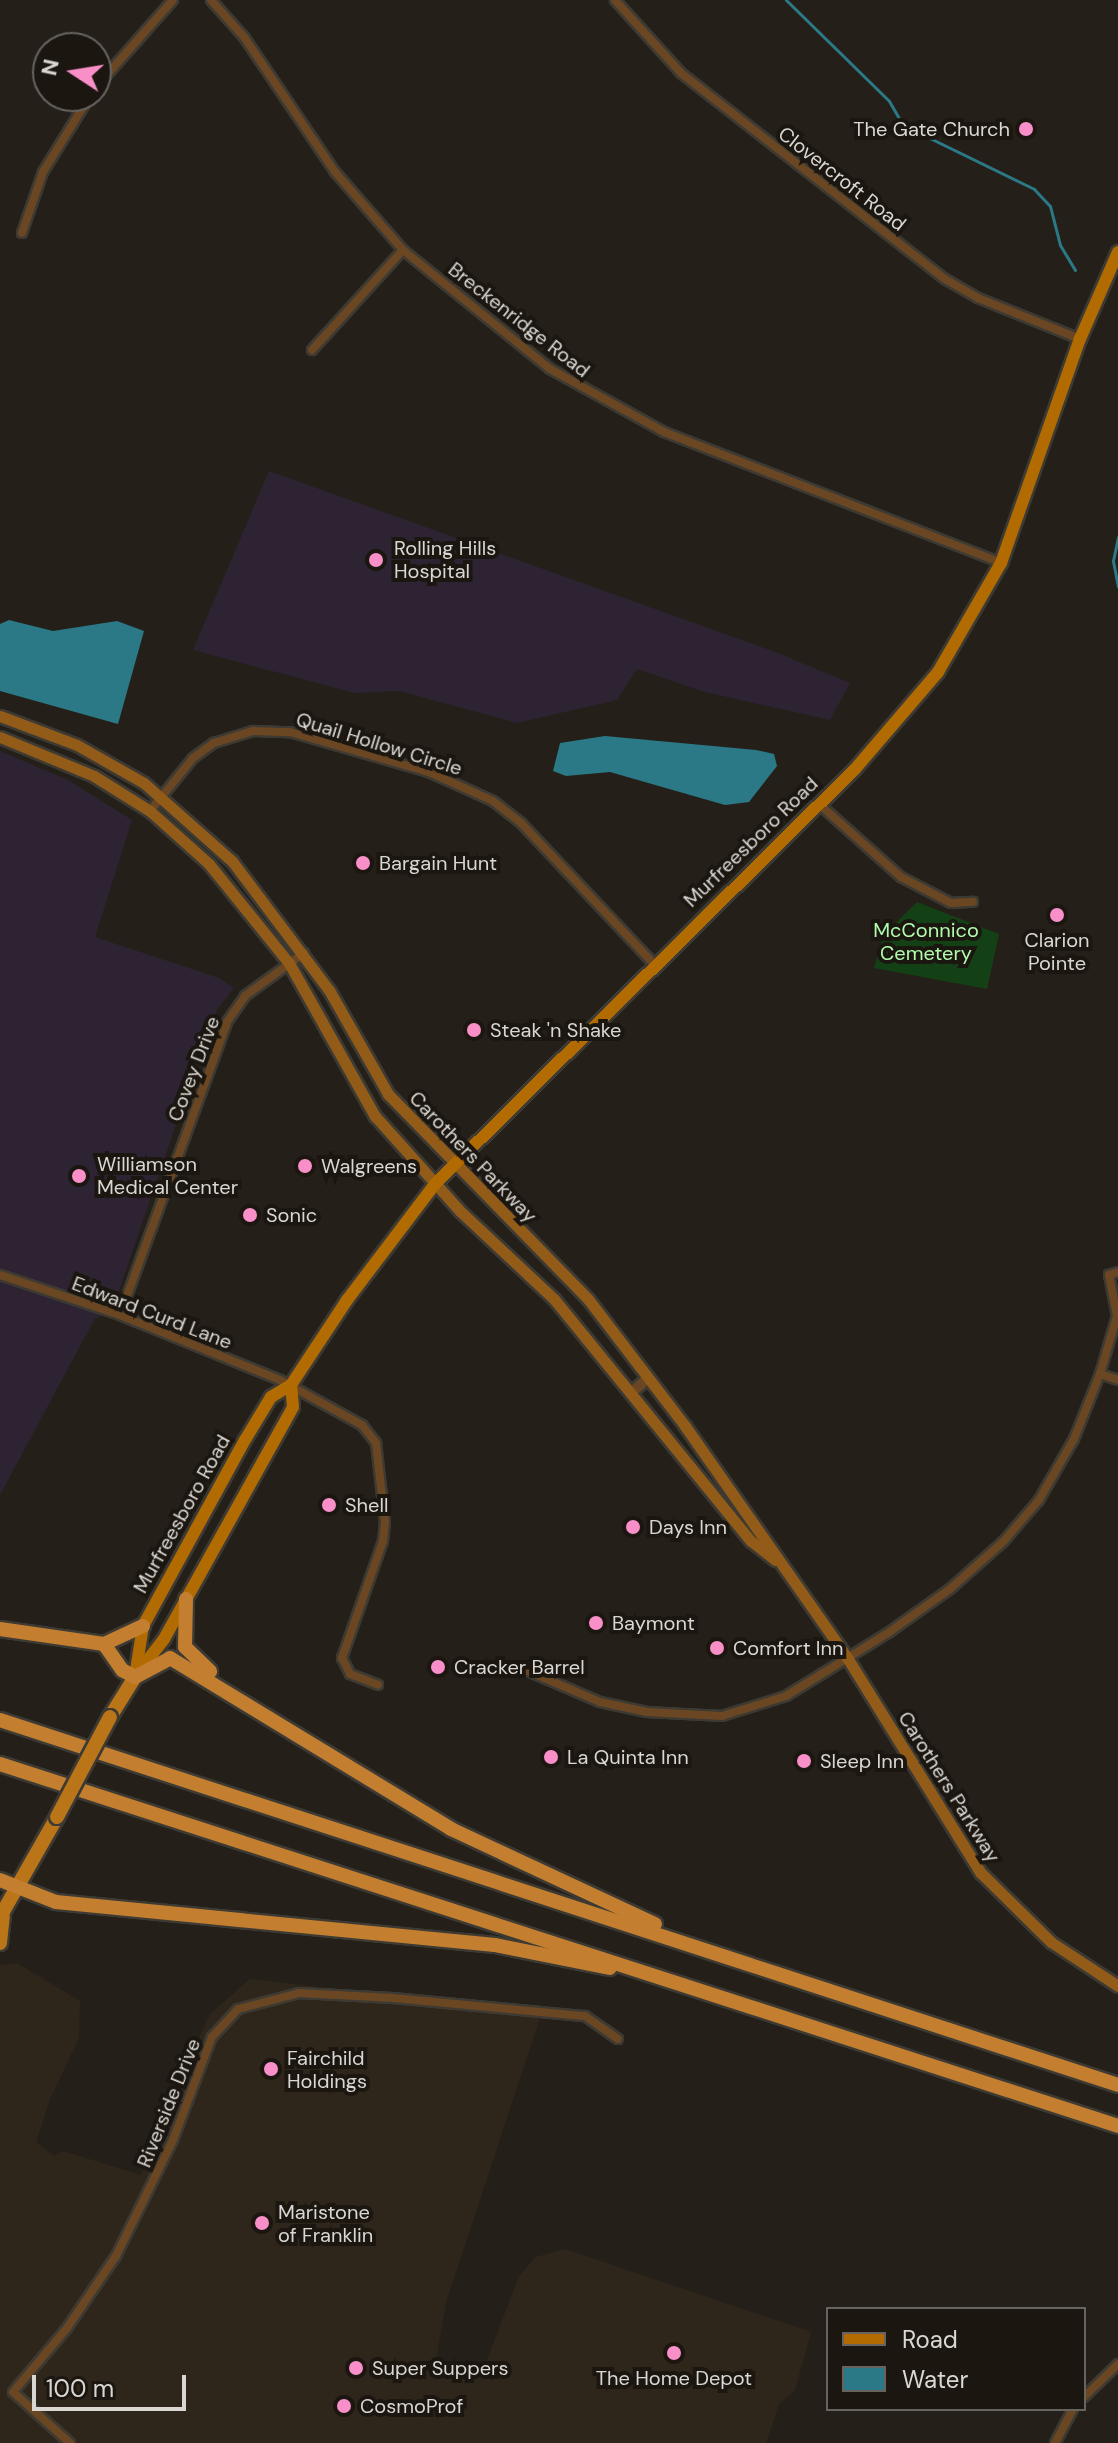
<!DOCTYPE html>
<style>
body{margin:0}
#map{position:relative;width:1118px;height:2443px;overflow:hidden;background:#242019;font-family:"DM Sans",sans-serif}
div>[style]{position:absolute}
.built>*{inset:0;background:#2f261b}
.medical>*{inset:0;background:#2e2332}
.green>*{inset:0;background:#144015}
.water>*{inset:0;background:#2b7987}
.stream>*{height:3px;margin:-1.5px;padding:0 1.5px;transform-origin:1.5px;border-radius:1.5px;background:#2b7987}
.roads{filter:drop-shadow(2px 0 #3d3a33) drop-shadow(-2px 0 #3d3a33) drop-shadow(0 2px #3d3a33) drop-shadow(0 -2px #3d3a33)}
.minor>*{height:8px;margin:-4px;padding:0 4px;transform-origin:4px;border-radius:4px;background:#6a4722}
.tertiary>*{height:10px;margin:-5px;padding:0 5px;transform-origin:5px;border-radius:5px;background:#6a4722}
.secondary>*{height:11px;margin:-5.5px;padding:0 5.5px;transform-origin:5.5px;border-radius:5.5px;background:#925b18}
.primary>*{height:12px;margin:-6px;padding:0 6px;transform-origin:6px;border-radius:6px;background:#b26b00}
.trunk>*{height:14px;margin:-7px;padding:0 7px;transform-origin:7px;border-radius:7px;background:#ba7518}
.motorway>*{height:14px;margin:-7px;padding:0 7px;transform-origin:7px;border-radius:7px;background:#c37f2f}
.bridges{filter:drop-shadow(2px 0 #3d3a33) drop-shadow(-2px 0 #3d3a33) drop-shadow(0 2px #3d3a33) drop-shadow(0 -2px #3d3a33)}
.trunk-bridge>*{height:14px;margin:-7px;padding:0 7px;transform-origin:7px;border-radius:7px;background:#ba7518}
.dots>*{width:22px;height:22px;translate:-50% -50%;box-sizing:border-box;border:4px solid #1b1610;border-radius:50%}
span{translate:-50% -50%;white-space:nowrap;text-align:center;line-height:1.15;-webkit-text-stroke:8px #1b1610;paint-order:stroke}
.poi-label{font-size:20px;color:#dad7d2}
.right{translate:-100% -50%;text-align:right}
.left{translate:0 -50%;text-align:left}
.street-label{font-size:20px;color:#dad7d2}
.park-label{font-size:20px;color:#b0fbae}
.legend{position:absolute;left:826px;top:2307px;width:260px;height:104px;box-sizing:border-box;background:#1b1610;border:2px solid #67635e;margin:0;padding:10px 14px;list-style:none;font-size:24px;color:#dad7d2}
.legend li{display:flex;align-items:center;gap:16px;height:40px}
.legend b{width:40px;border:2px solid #67635e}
.north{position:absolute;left:32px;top:32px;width:80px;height:80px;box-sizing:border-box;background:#1b1610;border:2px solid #67635e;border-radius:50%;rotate:282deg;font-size:22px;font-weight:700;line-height:32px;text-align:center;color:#dad7d2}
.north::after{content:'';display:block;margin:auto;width:28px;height:36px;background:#f98fc8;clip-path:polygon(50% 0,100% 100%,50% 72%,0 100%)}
.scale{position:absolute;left:32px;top:2375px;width:154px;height:36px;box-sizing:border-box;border:4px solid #dad7d2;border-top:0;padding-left:10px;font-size:24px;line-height:28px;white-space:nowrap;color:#dad7d2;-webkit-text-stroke:6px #1b1610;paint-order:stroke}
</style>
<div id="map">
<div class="built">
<i style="clip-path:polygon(17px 1963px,80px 2001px,79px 2038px,50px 2099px,36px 2142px,54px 2156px,63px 2151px,141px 2175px,209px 2015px,250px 1979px,542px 2012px,446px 2302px,434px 2372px,473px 2381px,487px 2360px,519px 2276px,536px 2257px,565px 2249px,811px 2332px,795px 2390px,779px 2404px,766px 2443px,0 2443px,0 1965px)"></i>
</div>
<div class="medical">
<i style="clip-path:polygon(269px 471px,778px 653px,850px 683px,830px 720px,705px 692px,637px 669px,617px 700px,517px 723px,399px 691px,355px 693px,193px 650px)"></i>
<i style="clip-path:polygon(0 751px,66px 779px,132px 820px,95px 937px,219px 978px,234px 988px,218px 1008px,204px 1043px,113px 1308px,94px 1320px,0 1495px)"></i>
</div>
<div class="green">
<i style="clip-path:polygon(917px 902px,999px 934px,987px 989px,874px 968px,884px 935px)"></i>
</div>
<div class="water">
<i style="clip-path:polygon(9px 620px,53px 631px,117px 621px,144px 631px,118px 724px,0 691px,0 624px)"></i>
<i style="clip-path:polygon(605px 736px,756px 750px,774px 754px,777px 766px,749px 802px,725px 805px,610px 772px,566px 776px,553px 771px,560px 743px)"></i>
</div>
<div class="stream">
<i style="left:786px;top:0;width:144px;rotate:44.4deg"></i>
<i style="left:889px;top:101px;width:28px;rotate:60deg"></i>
<i style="left:903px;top:125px;width:146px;rotate:26deg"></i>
<i style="left:1034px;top:189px;width:23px;rotate:47deg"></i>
<i style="left:1050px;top:206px;width:40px;rotate:75.6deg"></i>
<i style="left:1060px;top:245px;width:29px;rotate:59deg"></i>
<i style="left:1118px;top:537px;width:25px;rotate:102deg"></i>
<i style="left:1113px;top:561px;width:26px;rotate:79deg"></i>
</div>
<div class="roads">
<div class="minor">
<i style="left:211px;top:0;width:50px;rotate:48.3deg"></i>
<i style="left:244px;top:37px;width:163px;rotate:56deg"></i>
<i style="left:335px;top:172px;width:103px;rotate:48.9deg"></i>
<i style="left:403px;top:250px;width:189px;rotate:39deg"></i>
<i style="left:550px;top:369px;width:130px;rotate:28.9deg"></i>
<i style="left:664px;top:432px;width:362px;rotate:21.2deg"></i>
<i style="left:615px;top:0;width:98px;rotate:47.9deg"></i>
<i style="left:681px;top:73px;width:335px;rotate:38deg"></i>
<i style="left:945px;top:279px;width:38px;rotate:30deg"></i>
<i style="left:978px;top:298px;width:110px;rotate:21.9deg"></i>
<i style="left:96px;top:87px;width:116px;rotate:-48.5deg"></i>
<i style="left:22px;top:233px;width:65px;rotate:-71deg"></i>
<i style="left:43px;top:172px;width:89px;rotate:-58.3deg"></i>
<i style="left:312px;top:350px;width:135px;rotate:-47.7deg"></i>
<i style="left:819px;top:804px;width:110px;rotate:41.7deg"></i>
<i style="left:901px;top:877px;width:56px;rotate:27.5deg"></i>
<i style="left:951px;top:903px;width:22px;rotate:-3deg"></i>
<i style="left:150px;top:811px;width:68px;rotate:-50.9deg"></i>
<i style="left:193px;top:758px;width:26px;rotate:-36deg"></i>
<i style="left:214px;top:743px;width:41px;rotate:-17.1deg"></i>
<i style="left:253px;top:731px;width:37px;rotate:2deg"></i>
<i style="left:290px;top:732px;width:145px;rotate:16.1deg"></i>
<i style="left:429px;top:772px;width:70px;rotate:24.4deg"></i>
<i style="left:493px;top:801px;width:36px;rotate:38deg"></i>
<i style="left:521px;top:823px;width:194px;rotate:46.7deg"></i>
<i style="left:0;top:1275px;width:126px;rotate:18.4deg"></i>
<i style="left:120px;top:1315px;width:173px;rotate:22.1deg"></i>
<i style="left:280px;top:1380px;width:94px;rotate:28.8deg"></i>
<i style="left:362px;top:1425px;width:23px;rotate:52deg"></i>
<i style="left:376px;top:1443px;width:80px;rotate:83.5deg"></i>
<i style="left:385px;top:1522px;width:19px;rotate:96deg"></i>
<i style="left:383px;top:1541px;width:124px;rotate:109.3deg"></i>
<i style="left:342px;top:1658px;width:18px;rotate:63deg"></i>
<i style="left:350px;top:1674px;width:30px;rotate:21deg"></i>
<i style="left:120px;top:1315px;width:312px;rotate:-69.9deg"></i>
<i style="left:227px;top:1022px;width:32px;rotate:-55deg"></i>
<i style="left:245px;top:996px;width:73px;rotate:-36.1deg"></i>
<i style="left:1100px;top:1374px;width:19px;rotate:18deg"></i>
<i style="left:528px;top:1671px;width:78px;rotate:23.3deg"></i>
<i style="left:600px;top:1702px;width:48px;rotate:12deg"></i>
<i style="left:647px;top:1712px;width:75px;rotate:3.1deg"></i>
<i style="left:722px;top:1716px;width:67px;rotate:-17.4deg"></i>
<i style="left:786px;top:1696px;width:120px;rotate:-31.7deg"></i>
<i style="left:888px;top:1633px;width:76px;rotate:-35.4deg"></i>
<i style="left:950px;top:1589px;width:71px;rotate:-41.6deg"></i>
<i style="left:1003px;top:1542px;width:55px;rotate:-49.4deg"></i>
<i style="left:1039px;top:1500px;width:70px;rotate:-60.2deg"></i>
<i style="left:1074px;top:1439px;width:70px;rotate:-68.2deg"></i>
<i style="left:1100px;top:1374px;width:60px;rotate:-73.7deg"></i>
<i style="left:1117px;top:1316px;width:42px;rotate:-101deg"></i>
<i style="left:1109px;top:1275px;width:9px;rotate:-18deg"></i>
<i style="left:1084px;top:2397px;width:47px;rotate:-44.1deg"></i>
<i style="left:70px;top:2443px;width:76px;rotate:-138.2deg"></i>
<i style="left:13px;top:2392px;width:84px;rotate:-49.8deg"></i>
<i style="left:67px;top:2328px;width:87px;rotate:-55.8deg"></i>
<i style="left:116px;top:2256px;width:129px;rotate:-63.8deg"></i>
<i style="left:173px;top:2140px;width:110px;rotate:-69.3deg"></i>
<i style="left:212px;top:2037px;width:38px;rotate:-47deg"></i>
<i style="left:238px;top:2009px;width:63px;rotate:-14.7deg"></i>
<i style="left:299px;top:1993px;width:94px;rotate:3deg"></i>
<i style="left:393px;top:1998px;width:193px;rotate:5.4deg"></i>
<i style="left:585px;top:2016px;width:40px;rotate:34.9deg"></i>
<i style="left:1055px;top:2443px;width:38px;rotate:-62deg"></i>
</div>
<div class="tertiary">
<i style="left:631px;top:1393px;width:23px;rotate:-41deg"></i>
</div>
<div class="secondary">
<i style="left:0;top:716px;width:82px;rotate:20.6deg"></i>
<i style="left:77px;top:745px;width:77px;rotate:29.6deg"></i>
<i style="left:144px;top:783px;width:118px;rotate:41.6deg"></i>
<i style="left:232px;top:861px;width:161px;rotate:53.1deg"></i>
<i style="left:329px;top:990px;width:120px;rotate:60.4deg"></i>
<i style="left:388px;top:1094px;width:286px;rotate:45.7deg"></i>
<i style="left:588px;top:1299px;width:160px;rotate:52.6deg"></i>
<i style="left:685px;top:1426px;width:284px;rotate:55deg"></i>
<i style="left:848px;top:1659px;width:251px;rotate:58.2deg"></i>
<i style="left:980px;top:1872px;width:100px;rotate:44.6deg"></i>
<i style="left:1051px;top:1942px;width:80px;rotate:33.3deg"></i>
<i style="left:0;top:737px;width:102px;rotate:22.5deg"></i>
<i style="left:94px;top:776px;width:66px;rotate:32deg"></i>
<i style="left:150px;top:811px;width:79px;rotate:41.9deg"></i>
<i style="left:209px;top:864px;width:127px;rotate:51.1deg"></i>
<i style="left:289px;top:963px;width:176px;rotate:60.7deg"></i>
<i style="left:375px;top:1116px;width:127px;rotate:48.2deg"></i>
<i style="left:460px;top:1211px;width:129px;rotate:43.1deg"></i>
<i style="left:554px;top:1299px;width:312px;rotate:50.9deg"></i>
<i style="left:751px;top:1541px;width:31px;rotate:38deg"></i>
</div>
<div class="primary">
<i style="left:136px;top:1675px;width:46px;rotate:-52.1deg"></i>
<i style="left:164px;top:1639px;width:265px;rotate:-60.9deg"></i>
<i style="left:293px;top:1407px;width:22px;rotate:-95deg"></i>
<i style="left:135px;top:1677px;width:52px;rotate:-81.1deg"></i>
<i style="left:143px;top:1626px;width:212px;rotate:-61.3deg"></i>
<i style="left:245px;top:1440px;width:50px;rotate:-58.8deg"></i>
<i style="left:271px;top:1397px;width:23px;rotate:-31deg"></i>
<i style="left:291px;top:1385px;width:102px;rotate:-56.6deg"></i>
<i style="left:347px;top:1300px;width:146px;rotate:-52.8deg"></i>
<i style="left:435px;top:1184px;width:590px;rotate:-44.66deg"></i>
<i style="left:855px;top:769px;width:128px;rotate:-49.4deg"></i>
<i style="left:938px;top:672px;width:126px;rotate:-60deg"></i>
<i style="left:1001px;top:563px;width:238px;rotate:-70.6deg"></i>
<i style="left:1080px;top:339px;width:95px;rotate:-66.4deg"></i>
</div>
<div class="trunk">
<i style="left:110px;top:1717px;width:47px;rotate:-58deg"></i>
<i style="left:0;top:1917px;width:115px;rotate:-60.3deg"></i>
<i style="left:0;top:1943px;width:27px;rotate:-84deg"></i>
</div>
<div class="motorway">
<i style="left:186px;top:1599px;width:48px;rotate:91.2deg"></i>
<i style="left:185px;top:1647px;width:35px;rotate:44deg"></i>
<i style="left:0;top:1629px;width:105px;rotate:8.2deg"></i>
<i style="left:104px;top:1644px;width:32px;rotate:55deg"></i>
<i style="left:122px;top:1670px;width:15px;rotate:28deg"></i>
<i style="left:135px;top:1677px;width:40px;rotate:-28deg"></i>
<i style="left:170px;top:1658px;width:329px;rotate:31.3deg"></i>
<i style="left:451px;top:1829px;width:225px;rotate:25deg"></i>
<i style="left:104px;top:1644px;width:43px;rotate:-24.8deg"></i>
<i style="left:0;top:1720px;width:1176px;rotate:18.08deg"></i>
<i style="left:0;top:1764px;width:1175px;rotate:17.94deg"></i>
<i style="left:0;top:1880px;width:60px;rotate:21.4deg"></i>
<i style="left:56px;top:1902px;width:441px;rotate:5.6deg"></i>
<i style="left:495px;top:1945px;width:117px;rotate:11.3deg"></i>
</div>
</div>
<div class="bridges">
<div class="trunk-bridge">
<i style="left:57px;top:1817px;width:113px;rotate:-62.1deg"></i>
</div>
</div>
<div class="dots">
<i style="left:1026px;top:129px;background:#f98fc8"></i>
<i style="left:376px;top:560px;background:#f98fc8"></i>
<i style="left:363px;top:863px;background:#f98fc8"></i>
<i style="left:1057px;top:915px;background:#f98fc8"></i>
<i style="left:474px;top:1030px;background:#f98fc8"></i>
<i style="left:305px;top:1166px;background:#f98fc8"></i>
<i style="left:79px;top:1176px;background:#f98fc8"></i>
<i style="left:250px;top:1215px;background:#f98fc8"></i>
<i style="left:329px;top:1505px;background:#f98fc8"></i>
<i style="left:633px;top:1527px;background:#f98fc8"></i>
<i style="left:596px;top:1623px;background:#f98fc8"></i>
<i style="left:717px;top:1648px;background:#f98fc8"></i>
<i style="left:438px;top:1667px;background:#f98fc8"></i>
<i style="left:551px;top:1757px;background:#f98fc8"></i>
<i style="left:804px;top:1761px;background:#f98fc8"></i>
<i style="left:271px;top:2069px;background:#f98fc8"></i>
<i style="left:262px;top:2223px;background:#f98fc8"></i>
<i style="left:674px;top:2353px;background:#f98fc8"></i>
<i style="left:356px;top:2368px;background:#f98fc8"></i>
<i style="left:344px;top:2406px;background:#f98fc8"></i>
</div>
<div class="poi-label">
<span class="right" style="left:1010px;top:129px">The Gate Church</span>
<span class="left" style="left:394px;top:560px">Rolling Hills<br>Hospital</span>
<span class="left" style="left:379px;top:863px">Bargain Hunt</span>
<span style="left:1057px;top:952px">Clarion<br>Pointe</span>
<span class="left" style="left:490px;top:1030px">Steak 'n Shake</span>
<span class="left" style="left:97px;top:1176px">Williamson<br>Medical Center</span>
<span class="left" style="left:321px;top:1166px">Walgreens</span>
<span class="left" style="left:266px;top:1215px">Sonic</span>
<span class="left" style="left:345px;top:1505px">Shell</span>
<span class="left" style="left:649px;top:1527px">Days Inn</span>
<span class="left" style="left:612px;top:1623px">Baymont</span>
<span class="left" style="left:733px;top:1648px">Comfort Inn</span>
<span class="left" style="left:454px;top:1667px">Cracker Barrel</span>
<span class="left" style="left:567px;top:1757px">La Quinta Inn</span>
<span class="left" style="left:820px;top:1761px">Sleep Inn</span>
<span class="left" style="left:287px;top:2070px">Fairchild<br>Holdings</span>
<span class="left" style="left:278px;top:2224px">Maristone<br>of Franklin</span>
<span class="left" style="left:372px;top:2368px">Super Suppers</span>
<span style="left:674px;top:2378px">The Home Depot</span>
<span class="left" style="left:360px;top:2406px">CosmoProf</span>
</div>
<div class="street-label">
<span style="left:842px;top:179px;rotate:38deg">Clovercroft Road</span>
<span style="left:519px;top:320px;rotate:38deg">Breckenridge Road</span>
<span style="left:379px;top:744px;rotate:17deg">Quail Hollow Circle</span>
<span style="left:751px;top:842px;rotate:-44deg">Murfreesboro Road</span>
<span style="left:194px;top:1069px;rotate:-69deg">Covey Drive</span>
<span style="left:473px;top:1157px;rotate:46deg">Carothers Parkway</span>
<span style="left:152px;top:1313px;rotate:21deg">Edward Curd Lane</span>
<span style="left:182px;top:1514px;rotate:-61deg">Murfreesboro Road</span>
<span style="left:949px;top:1787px;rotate:58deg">Carothers Parkway</span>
<span style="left:169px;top:2103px;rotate:-68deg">Riverside Drive</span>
</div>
<div class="park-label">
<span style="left:926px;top:942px">McConnico<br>Cemetery</span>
</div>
<ul class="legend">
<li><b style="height:10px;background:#b26b00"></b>Road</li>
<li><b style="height:22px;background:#2b7987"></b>Water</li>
</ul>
<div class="north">N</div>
<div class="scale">100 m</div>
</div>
